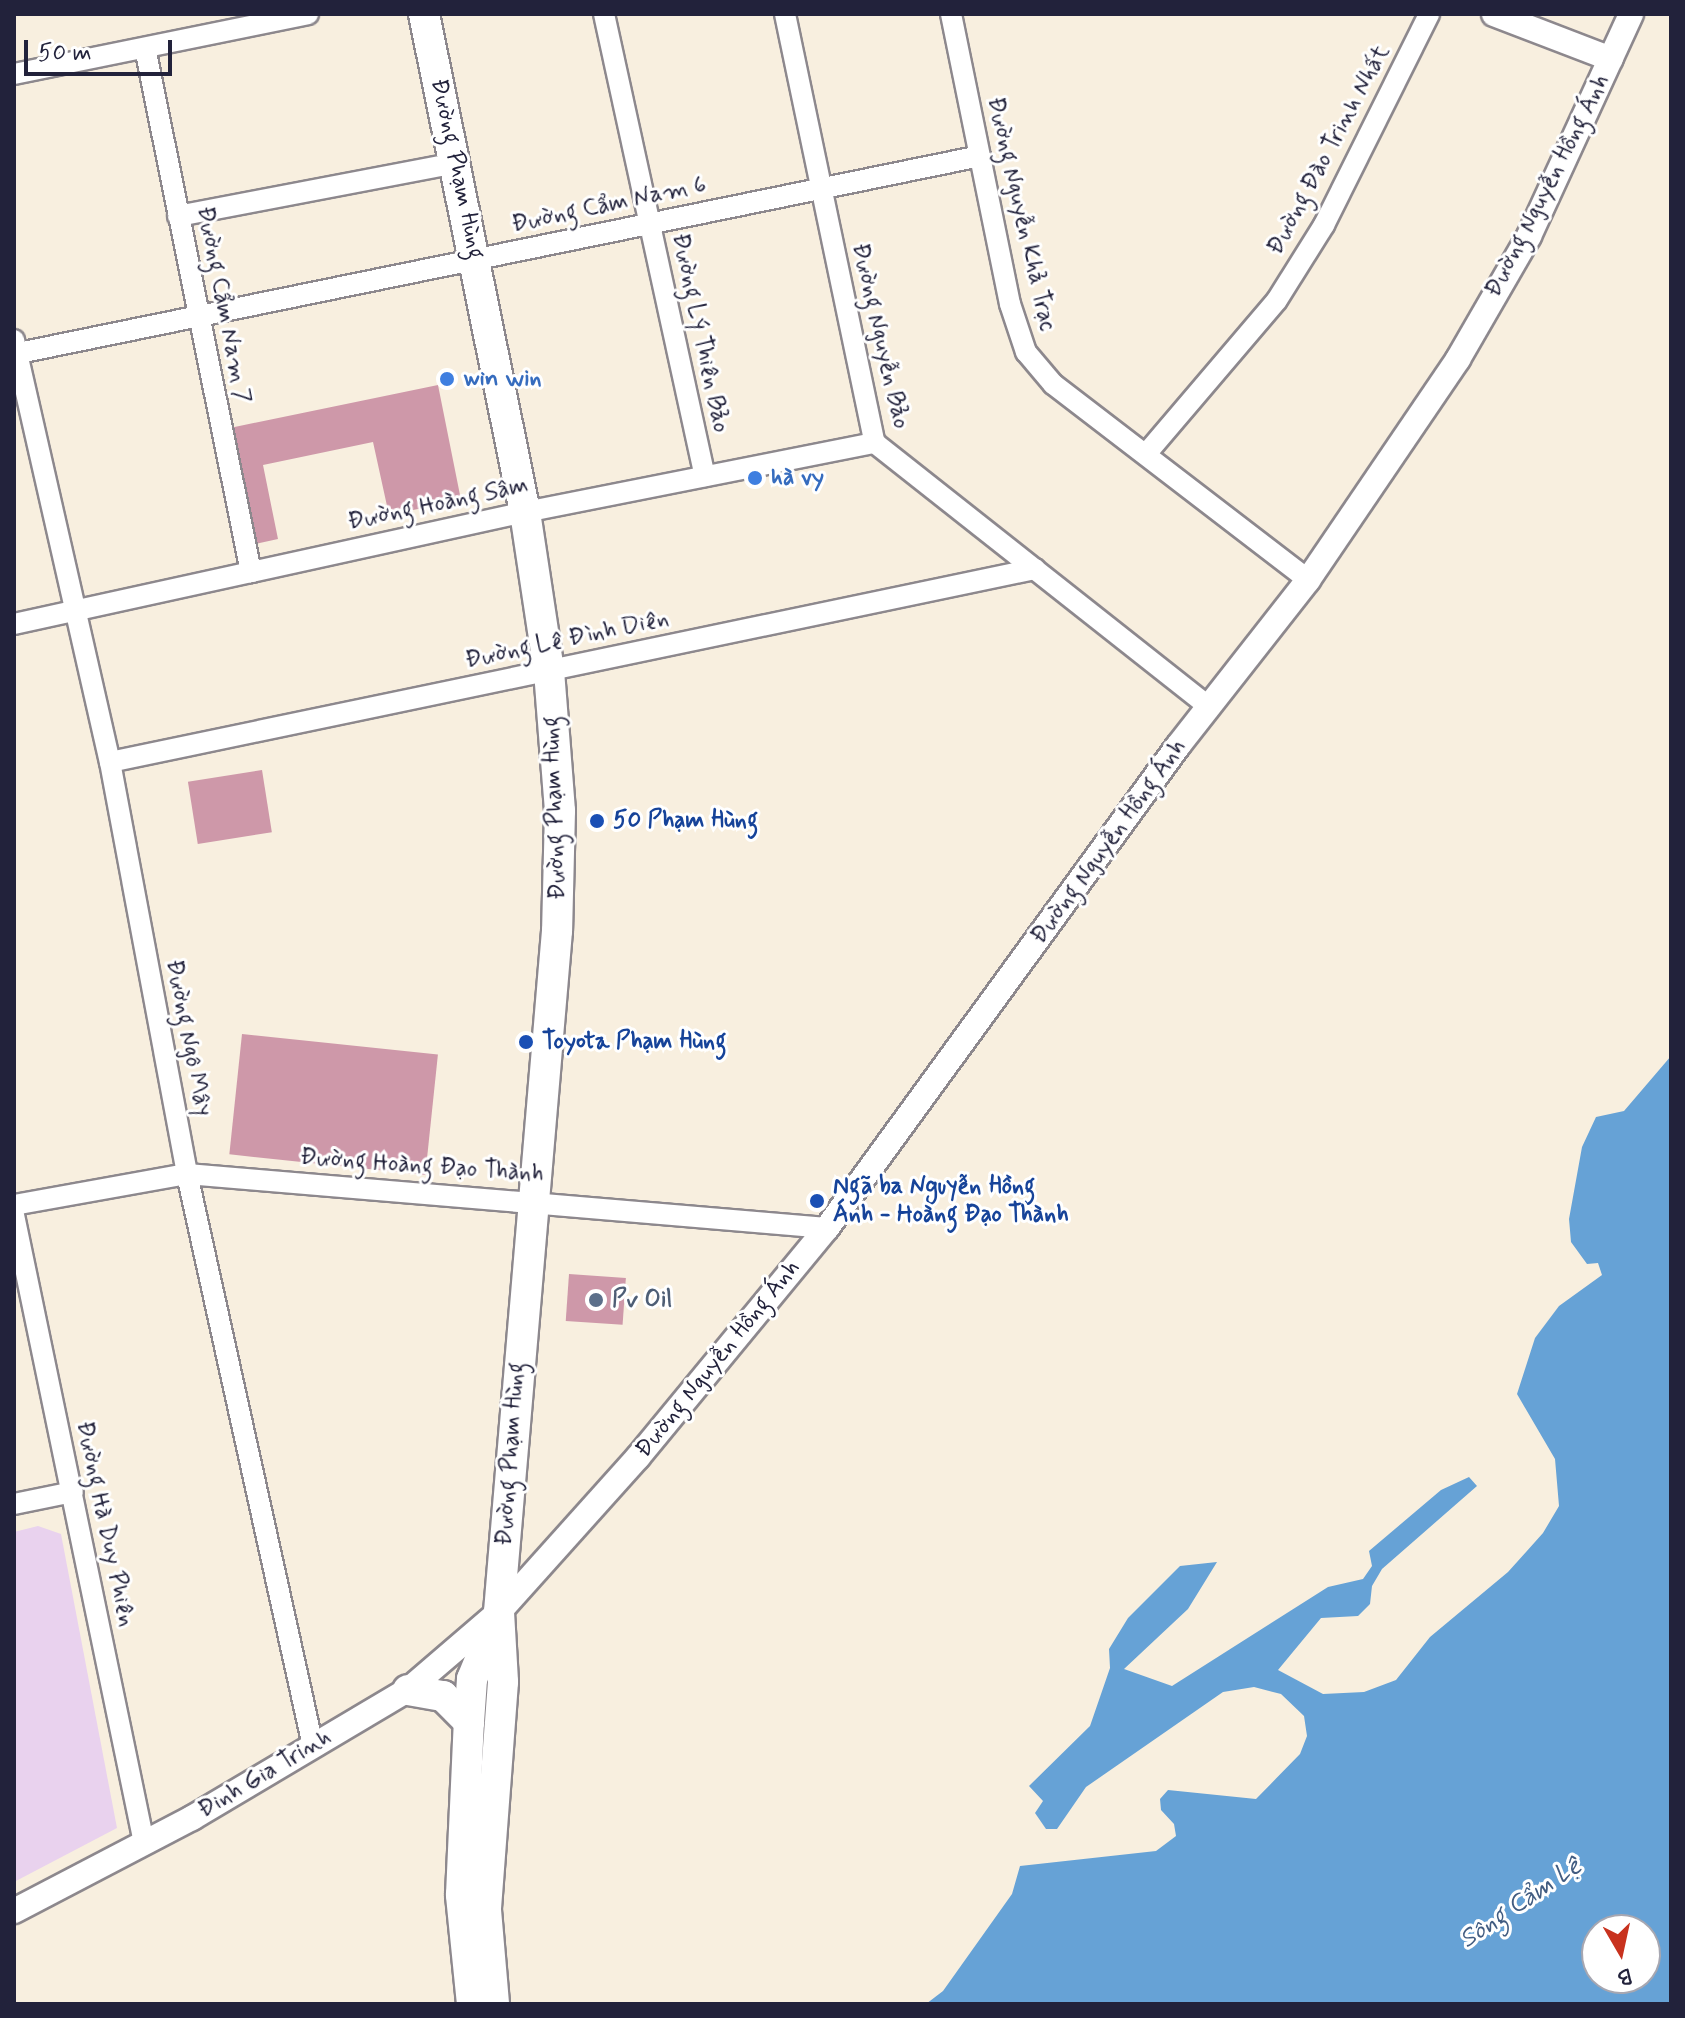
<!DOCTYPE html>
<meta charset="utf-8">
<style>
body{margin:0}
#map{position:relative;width:1685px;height:2018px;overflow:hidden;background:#f8efdf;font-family:Mynerve,sans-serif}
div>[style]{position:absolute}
.built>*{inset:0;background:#e9d2ee}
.water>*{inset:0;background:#66a2d6}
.building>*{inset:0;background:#ce98a9;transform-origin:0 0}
.roads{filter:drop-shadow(2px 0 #8d888d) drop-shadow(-2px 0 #8d888d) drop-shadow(0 2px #8d888d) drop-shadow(0 -2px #8d888d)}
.minor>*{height:20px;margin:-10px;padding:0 10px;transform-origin:10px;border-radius:10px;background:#fff}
.tertiary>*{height:24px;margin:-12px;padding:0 12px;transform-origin:12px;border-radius:12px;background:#fff}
.primary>*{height:30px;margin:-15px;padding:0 15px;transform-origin:15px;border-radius:15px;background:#fff}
.dots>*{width:22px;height:22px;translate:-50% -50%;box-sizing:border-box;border:4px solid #fff;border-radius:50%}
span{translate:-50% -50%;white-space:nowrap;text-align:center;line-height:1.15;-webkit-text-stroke:6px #fff;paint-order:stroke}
.street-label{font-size:24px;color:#22223b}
.shop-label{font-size:24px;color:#366cbe;font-weight:700}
.left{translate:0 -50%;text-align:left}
.transit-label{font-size:24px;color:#164399;font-weight:700}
.service-label{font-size:24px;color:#4e5e75;font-weight:700}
.water-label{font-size:26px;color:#415c81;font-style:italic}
.frame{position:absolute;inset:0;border:16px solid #22223b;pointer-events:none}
.north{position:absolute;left:1581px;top:1914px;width:80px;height:80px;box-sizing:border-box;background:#fff;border:2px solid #a7a7b1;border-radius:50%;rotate:171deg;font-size:22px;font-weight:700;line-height:32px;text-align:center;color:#22223b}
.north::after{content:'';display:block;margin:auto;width:28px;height:36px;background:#c8321e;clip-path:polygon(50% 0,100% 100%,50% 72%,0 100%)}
.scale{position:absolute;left:24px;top:40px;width:148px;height:36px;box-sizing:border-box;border:4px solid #22223b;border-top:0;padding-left:10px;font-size:24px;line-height:28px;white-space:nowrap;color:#22223b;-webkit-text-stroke:6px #fff;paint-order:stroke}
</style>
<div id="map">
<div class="built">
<i style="clip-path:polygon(38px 1526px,61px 1534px,117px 1828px,14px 1882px,14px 1532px)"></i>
</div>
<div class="water">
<i style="clip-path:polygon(evenodd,1671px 1056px,1671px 2004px,926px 2004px,943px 1991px,1012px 1894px,1020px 1866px,1156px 1851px,1176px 1836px,1174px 1824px,1161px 1810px,1160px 1799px,1168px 1790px,1256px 1799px,1300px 1754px,1307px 1736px,1304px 1716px,1281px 1694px,1254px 1687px,1223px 1692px,1086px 1787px,1057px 1829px,1046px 1829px,1035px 1813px,1043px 1801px,1029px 1786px,1090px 1726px,1110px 1668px,1109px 1649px,1128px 1618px,1180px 1566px,1217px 1562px,1188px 1609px,1124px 1669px,1172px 1686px,1328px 1587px,1363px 1579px,1372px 1566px,1369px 1551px,1441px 1490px,1469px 1477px,1477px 1486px,1382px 1569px,1372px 1586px,1370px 1604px,1358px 1616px,1321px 1618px,1278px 1670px,1323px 1694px,1364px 1692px,1396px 1680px,1430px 1637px,1508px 1572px,1543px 1533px,1559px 1506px,1555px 1459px,1517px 1394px,1535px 1338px,1559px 1306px,1602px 1275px,1598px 1263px,1587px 1264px,1571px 1242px,1569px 1219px,1582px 1147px,1596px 1117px,1624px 1111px,1671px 1056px,1597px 1930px,1645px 1930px,1645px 1978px,1597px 1978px,1597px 1930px)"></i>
</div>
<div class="building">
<i style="clip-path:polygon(438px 385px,461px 500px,389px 515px,373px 442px,263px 465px,278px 539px,250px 545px,225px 429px)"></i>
<i style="left:262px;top:770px;width:63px;height:75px;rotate:81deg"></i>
<i style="left:242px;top:1034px;width:197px;height:121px;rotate:6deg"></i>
<i style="left:569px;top:1274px;width:57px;height:47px;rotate:4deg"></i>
</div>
<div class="roads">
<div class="minor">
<i style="left:604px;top:14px;width:473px;rotate:77.7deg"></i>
<i style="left:785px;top:14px;width:438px;rotate:78.2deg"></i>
<i style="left:875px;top:443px;width:426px;rotate:38.3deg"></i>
<i style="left:951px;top:14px;width:296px;rotate:78.5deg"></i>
<i style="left:1010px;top:304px;width:51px;rotate:71.6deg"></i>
<i style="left:1026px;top:352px;width:42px;rotate:49.8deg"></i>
<i style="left:1053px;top:384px;width:322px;rotate:37.5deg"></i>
<i style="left:145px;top:48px;width:535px;rotate:78.56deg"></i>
<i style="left:14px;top:74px;width:300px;rotate:-11.5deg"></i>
<i style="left:178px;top:216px;width:283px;rotate:-10.8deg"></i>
<i style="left:14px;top:340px;width:433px;rotate:77.2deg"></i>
<i style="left:110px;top:762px;width:419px;rotate:79.4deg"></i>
<i style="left:187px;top:1174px;width:586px;rotate:77.58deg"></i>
<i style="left:14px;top:354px;width:986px;rotate:-11.58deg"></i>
<i style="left:1146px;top:454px;width:202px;rotate:-49.6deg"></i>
<i style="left:1277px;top:300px;width:89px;rotate:-57.9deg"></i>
<i style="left:1324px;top:225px;width:236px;rotate:-63.5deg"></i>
<i style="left:14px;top:624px;width:523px;rotate:-12.36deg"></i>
<i style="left:525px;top:512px;width:357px;rotate:-11.2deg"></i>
<i style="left:110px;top:762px;width:945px;rotate:-11.79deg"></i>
<i style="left:14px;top:1205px;width:176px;rotate:-10.2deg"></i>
<i style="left:187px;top:1174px;width:642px;rotate:4.82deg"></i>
<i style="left:14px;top:1215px;width:641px;rotate:78.3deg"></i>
<i style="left:14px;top:1504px;width:60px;rotate:-11.5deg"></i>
</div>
<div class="tertiary">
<i style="left:1494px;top:14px;width:125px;rotate:21deg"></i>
<i style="left:14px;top:1911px;width:201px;rotate:-27.6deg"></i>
<i style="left:192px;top:1818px;width:251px;rotate:-30.7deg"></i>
<i style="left:408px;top:1690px;width:120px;rotate:-40.6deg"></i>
<i style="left:499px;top:1612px;width:208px;rotate:-48.1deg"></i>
<i style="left:638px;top:1457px;width:297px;rotate:-50.5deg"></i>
<i style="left:827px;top:1228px;width:596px;rotate:-53.94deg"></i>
<i style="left:1178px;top:746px;width:211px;rotate:-51.9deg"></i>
<i style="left:1308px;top:580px;width:267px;rotate:-55.8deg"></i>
<i style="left:1458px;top:359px;width:142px;rotate:-60deg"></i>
<i style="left:1529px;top:236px;width:244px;rotate:-65.3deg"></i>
</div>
<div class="primary">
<i style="left:424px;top:14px;width:508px;rotate:78.54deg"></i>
<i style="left:525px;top:512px;width:161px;rotate:81.4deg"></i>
<i style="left:549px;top:671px;width:140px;rotate:85.5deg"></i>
<i style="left:560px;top:811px;width:120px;rotate:91.4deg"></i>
<i style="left:557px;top:931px;width:683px;rotate:94.87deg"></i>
<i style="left:499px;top:1612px;width:70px;rotate:86.7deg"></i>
<i style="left:503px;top:1682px;width:229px;rotate:94.3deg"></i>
<i style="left:486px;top:1910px;width:94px;rotate:85.1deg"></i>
<i style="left:408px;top:1690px;width:36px;rotate:10deg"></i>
<i style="left:443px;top:1696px;width:37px;rotate:45deg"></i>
<i style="left:472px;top:2004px;width:110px;rotate:-95.8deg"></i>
<i style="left:461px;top:1895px;width:173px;rotate:-87.4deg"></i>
<i style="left:469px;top:1722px;width:43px;rotate:-86deg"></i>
<i style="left:472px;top:1679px;width:63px;rotate:-67.5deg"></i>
</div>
</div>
<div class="dots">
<i style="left:447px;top:379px;background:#3f7fe0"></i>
<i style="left:755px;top:478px;background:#3f7fe0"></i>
<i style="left:597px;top:821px;background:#1a4fb4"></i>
<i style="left:526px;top:1042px;background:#1a4fb4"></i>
<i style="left:817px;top:1201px;background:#1a4fb4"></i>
<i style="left:596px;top:1300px;background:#5c6f8a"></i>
</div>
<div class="street-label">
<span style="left:1329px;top:150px;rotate:-62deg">Đường Đào Trinh Nhất</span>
<span style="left:457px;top:169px;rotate:78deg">Đường Phạm Hùng</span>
<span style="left:1548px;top:186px;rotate:-63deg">Đường Nguyễn Hồng Ánh</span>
<span style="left:609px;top:205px;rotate:-12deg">Đường Cẩm Nam 6</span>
<span style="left:1021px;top:214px;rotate:77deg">Đường Nguyễn Khả Trạc</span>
<span style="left:223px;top:305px;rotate:79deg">Đường Cẩm Nam 7</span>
<span style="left:700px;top:333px;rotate:78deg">Đường Lý Thiên Bảo</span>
<span style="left:880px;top:336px;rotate:77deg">Đường Nguyễn Bảo</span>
<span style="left:438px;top:504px;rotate:-12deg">Đường Hoàng Sâm</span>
<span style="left:567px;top:640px;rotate:-12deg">Đường Lê Đình Diên</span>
<span style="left:555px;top:808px;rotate:-92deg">Đường Phạm Hùng</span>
<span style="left:1109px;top:842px;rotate:-54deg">Đường Nguyễn Hồng Ánh</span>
<span style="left:188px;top:1038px;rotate:79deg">Đường Ngô Mây</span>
<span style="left:422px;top:1166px;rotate:4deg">Đường Hoàng Đạo Thành</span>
<span style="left:718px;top:1359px;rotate:-51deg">Đường Nguyễn Hồng Ánh</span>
<span style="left:511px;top:1454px;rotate:-86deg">Đường Phạm Hùng</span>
<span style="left:105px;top:1524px;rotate:78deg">Đường Hà Duy Phiên</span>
<span style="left:265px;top:1774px;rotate:-31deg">Đinh Gia Trinh</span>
</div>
<div class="shop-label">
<span class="left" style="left:463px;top:379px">win win</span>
<span class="left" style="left:771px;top:478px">hà vy</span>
</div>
<div class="transit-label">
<span class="left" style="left:613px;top:821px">50 Phạm Hùng</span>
<span class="left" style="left:542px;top:1042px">Toyota Phạm Hùng</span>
<span class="left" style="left:833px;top:1201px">Ngã ba Nguyễn Hồng<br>Ánh - Hoàng Đạo Thành</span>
</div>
<div class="service-label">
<span class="left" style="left:612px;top:1300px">Pv Oil</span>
</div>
<div class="water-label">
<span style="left:1521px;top:1904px;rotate:-34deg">Sông Cẩm Lệ</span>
</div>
<div class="frame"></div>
<div class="north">B</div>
<div class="scale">50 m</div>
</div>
